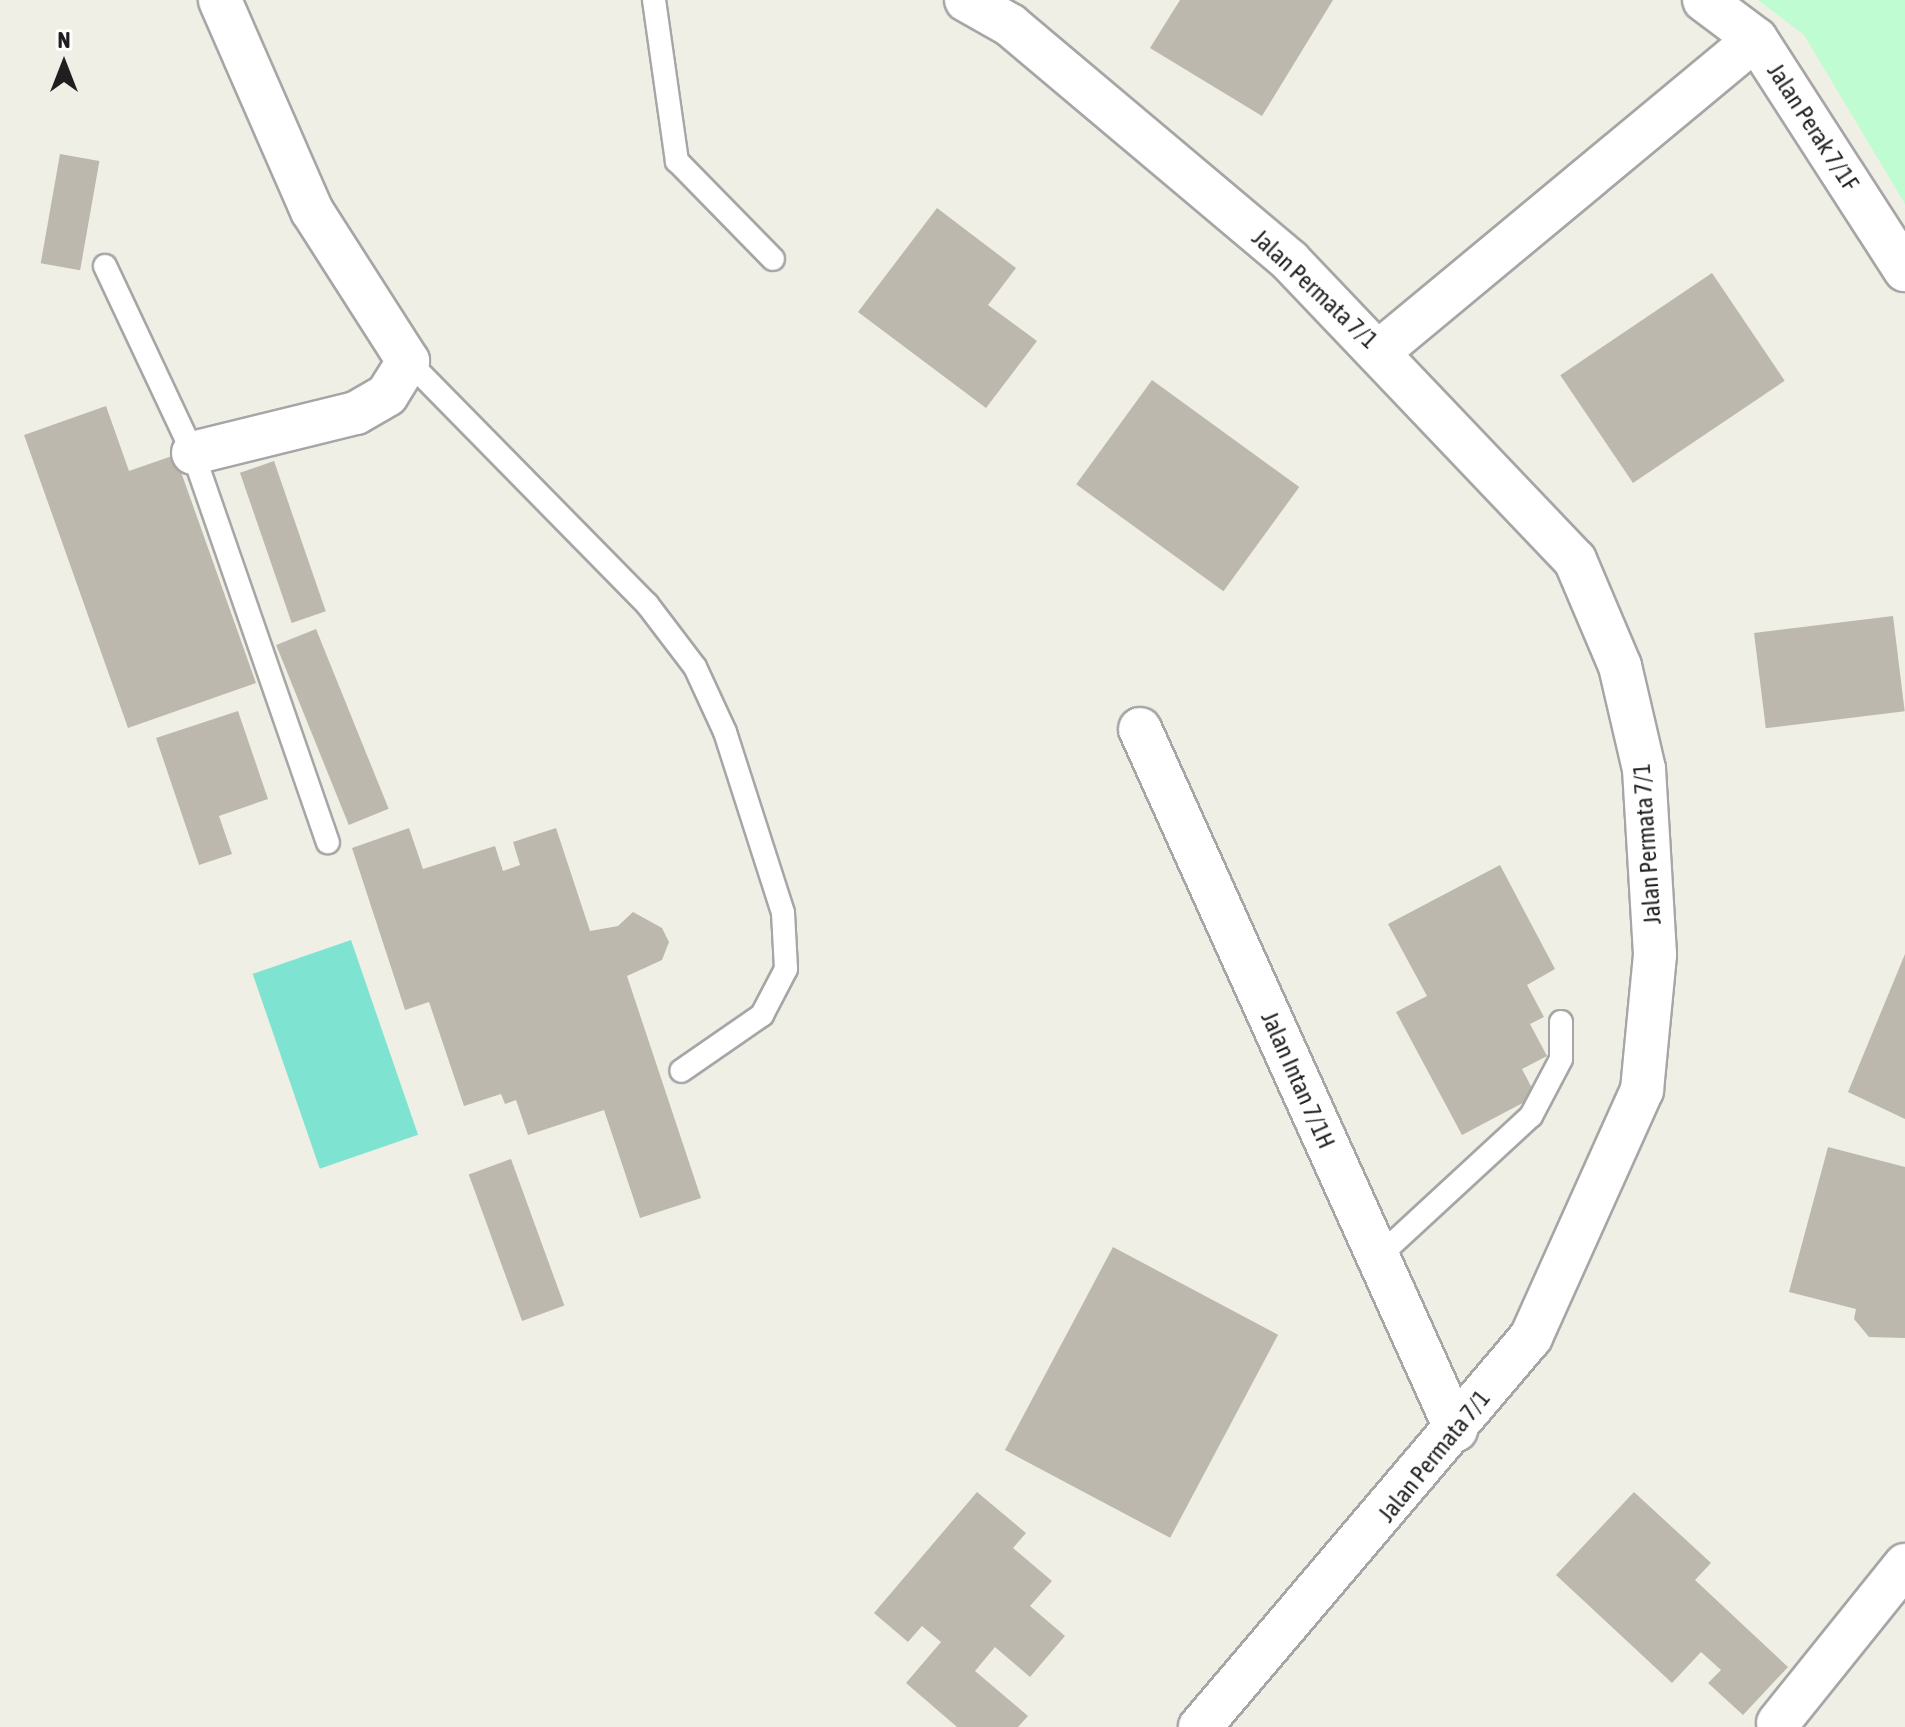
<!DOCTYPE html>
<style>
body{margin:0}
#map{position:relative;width:1905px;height:1727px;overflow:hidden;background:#f0efe5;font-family:"Asap Condensed",sans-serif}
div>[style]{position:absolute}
.park>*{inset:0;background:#c0fcd1}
.pitch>*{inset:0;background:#7fe3d1;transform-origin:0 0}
.building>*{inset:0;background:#bdb8ae;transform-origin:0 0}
.roads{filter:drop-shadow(2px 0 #a6a6a6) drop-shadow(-2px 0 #a6a6a6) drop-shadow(0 2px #a6a6a6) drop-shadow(0 -2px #a6a6a6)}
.service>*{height:22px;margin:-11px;padding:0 11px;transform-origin:11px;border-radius:11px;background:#fff}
.minor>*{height:42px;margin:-21px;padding:0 21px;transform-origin:21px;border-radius:21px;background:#fff}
span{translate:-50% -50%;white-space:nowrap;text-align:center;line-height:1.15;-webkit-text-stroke:8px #fff;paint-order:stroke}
.street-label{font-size:24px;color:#1f1f1f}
.north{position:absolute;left:24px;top:24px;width:80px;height:80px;-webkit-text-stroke:6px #fff;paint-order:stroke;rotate:0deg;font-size:22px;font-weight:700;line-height:32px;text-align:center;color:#1f1f1f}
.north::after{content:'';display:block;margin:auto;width:28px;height:36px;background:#1f1f1f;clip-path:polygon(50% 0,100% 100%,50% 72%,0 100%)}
</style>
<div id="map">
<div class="park">
<i style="clip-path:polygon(1758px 0,1905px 0,1905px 204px,1804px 35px)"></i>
</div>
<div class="pitch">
<i style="left:351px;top:940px;width:206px;height:104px;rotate:71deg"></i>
</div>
<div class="building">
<i style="clip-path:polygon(1180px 0,1333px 0,1262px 116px,1150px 48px)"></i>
<i style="left:60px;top:154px;width:40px;height:111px;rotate:10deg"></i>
<i style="clip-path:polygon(937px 208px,1016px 268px,988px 305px,1037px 341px,986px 408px,858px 312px)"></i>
<i style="left:1712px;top:273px;width:130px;height:183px;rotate:56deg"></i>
<i style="left:1152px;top:380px;width:182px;height:129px;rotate:36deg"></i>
<i style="clip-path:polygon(106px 406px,129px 471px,175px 455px,256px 683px,128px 728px,24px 435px)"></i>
<i style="left:274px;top:461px;width:159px;height:36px;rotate:71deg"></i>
<i style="left:1893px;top:616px;width:96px;height:140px;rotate:83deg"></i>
<i style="left:316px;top:629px;width:194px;height:43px;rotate:68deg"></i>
<i style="clip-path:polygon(238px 711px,268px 799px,219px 816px,232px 854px,199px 865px,156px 738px)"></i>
<i style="clip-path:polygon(409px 828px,423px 869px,495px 846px,503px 871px,520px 865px,513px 842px,556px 828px,590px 931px,618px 926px,633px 912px,662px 928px,669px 942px,662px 960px,627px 976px,701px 1198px,640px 1218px,604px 1110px,528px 1135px,516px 1100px,505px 1104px,501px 1094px,464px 1106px,429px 1002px,405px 1010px,352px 848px)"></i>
<i style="clip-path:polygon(1500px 865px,1555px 969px,1527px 985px,1544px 1017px,1530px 1024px,1547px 1056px,1522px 1069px,1536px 1096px,1462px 1135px,1396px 1012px,1427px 996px,1388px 924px)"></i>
<i style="clip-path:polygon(1905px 954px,1905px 1119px,1848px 1092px)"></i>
<i style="clip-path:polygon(1828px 1147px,1905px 1167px,1905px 1338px,1869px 1337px,1854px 1319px,1856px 1309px,1789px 1292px)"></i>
<i style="left:511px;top:1159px;width:156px;height:45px;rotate:70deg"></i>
<i style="left:1113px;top:1247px;width:187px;height:230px;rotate:28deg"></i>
<i style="clip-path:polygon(977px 1492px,1026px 1533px,1013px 1548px,1052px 1581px,1030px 1606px,1065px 1636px,1030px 1677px,995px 1647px,975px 1671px,1028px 1716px,1018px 1727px,957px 1727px,906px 1683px,941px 1642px,922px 1626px,908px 1642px,874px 1613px)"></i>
<i style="clip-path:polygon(1634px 1492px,1711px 1563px,1695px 1580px,1788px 1667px,1743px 1715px,1708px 1683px,1721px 1670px,1701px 1652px,1672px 1683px,1556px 1575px)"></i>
</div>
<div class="roads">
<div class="service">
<i style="left:654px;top:0;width:163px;rotate:81.9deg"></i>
<i style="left:677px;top:161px;width:137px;rotate:45.6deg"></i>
<i style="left:105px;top:266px;width:207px;rotate:64.8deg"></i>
<i style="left:193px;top:453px;width:412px;rotate:70.9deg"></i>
<i style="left:408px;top:361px;width:341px;rotate:45.5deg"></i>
<i style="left:647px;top:604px;width:79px;rotate:52.7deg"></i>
<i style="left:695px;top:667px;width:72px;rotate:65.2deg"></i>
<i style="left:725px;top:732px;width:190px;rotate:72.2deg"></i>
<i style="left:783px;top:913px;width:56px;rotate:86.9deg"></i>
<i style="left:786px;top:969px;width:52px;rotate:117.6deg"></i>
<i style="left:762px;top:1015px;width:98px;rotate:145.3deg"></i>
<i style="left:1378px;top:1257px;width:208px;rotate:-42.7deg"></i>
<i style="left:1531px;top:1116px;width:64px;rotate:-62.2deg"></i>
<i style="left:1561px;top:1059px;width:37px;rotate:-90deg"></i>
</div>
<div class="minor">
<i style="left:966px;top:0;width:51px;rotate:29.6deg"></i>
<i style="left:1010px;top:25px;width:366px;rotate:40.1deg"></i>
<i style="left:1290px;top:261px;width:413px;rotate:46.4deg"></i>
<i style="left:1575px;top:560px;width:115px;rotate:67deg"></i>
<i style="left:1620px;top:666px;width:106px;rotate:76.9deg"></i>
<i style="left:1644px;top:769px;width:186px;rotate:86.6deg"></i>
<i style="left:1655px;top:955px;width:136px;rotate:95.5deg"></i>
<i style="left:1642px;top:1090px;width:271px;rotate:114.2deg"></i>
<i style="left:1531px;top:1337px;width:512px;rotate:130.32deg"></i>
<i style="left:1704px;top:0;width:65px;rotate:36.9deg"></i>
<i style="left:1756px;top:39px;width:275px;rotate:57.2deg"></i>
<i style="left:1381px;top:350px;width:487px;rotate:-39.7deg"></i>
<i style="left:193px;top:453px;width:168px;rotate:-13.8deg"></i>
<i style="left:356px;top:413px;width:36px;rotate:-30deg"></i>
<i style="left:387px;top:395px;width:40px;rotate:-58deg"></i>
<i style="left:408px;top:361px;width:178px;rotate:-122.6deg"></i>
<i style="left:312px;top:211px;width:230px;rotate:-113.6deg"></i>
<i style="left:1140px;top:729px;width:769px;rotate:65.73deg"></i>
<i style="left:1778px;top:1723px;width:203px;rotate:-51.2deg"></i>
</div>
</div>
<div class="street-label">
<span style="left:1813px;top:127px;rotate:57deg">Jalan Perak 7/1F</span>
<span style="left:1315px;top:289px;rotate:43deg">Jalan Permata 7/1</span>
<span style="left:1647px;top:844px;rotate:-94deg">Jalan Permata 7/1</span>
<span style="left:1298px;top:1080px;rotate:66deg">Jalan Intan 7/1H</span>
<span style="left:1434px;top:1456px;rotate:-51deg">Jalan Permata 7/1</span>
</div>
<div class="north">N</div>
</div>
